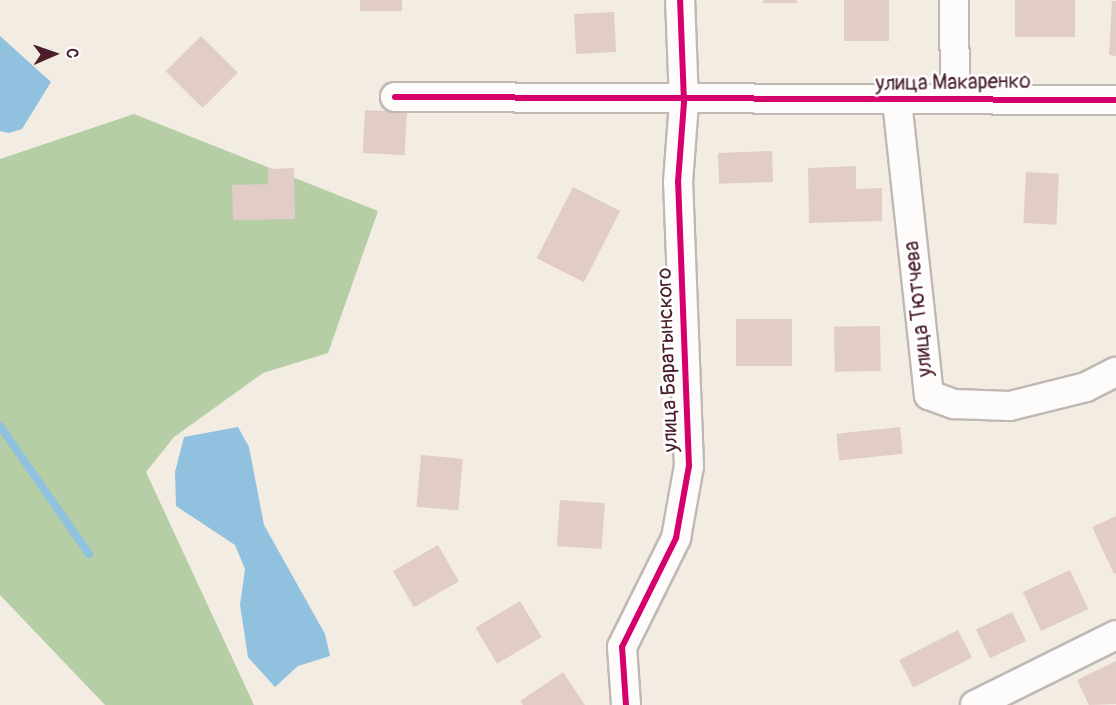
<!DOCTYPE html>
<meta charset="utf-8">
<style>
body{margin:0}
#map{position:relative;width:1116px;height:705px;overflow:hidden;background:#f3ece3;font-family:Pangolin,sans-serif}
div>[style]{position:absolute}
.forest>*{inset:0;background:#b5cea5}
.water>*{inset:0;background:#90c1df}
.stream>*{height:8px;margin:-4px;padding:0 4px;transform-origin:4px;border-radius:4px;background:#90c1df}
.building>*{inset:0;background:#e1cdc6;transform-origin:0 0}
.roads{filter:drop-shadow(2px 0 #c1b8b4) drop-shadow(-2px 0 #c1b8b4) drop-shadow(0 2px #c1b8b4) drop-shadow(0 -2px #c1b8b4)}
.minor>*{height:28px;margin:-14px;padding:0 14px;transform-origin:14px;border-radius:14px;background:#fdfcfb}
.cycleway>*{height:6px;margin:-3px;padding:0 3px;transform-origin:3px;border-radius:3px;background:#d6006c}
span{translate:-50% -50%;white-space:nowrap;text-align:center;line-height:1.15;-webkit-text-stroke:5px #fff;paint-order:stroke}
.street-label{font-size:21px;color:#4a1f2b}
.north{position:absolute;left:24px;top:24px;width:60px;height:60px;-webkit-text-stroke:4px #fff;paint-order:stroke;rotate:88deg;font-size:16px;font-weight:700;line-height:24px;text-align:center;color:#4a1f2b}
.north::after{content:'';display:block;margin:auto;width:21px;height:27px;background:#4a1f2b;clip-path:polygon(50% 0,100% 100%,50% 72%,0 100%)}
</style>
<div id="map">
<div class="forest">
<i style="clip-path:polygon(134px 114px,378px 211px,328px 353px,263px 373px,174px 437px,146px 472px,254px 705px,105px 705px,0 595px,0 159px)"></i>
</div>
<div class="water">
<i style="clip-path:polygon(0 36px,51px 82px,22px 129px,9px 133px,0 131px)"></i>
<i style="clip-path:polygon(238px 427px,249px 447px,264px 525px,325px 634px,330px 656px,298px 666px,275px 687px,248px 657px,240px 605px,245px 569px,235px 545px,176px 506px,175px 472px,184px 437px)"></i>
</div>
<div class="stream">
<i style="left:0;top:426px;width:156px;rotate:55.2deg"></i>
</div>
<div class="building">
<i style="left:360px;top:0;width:42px;height:11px"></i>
<i style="left:763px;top:0;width:34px;height:3px"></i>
<i style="left:844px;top:0;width:45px;height:41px"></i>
<i style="left:1015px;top:0;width:60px;height:37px"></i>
<i style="clip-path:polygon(1112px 1px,1116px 1px,1116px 56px,1109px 55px)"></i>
<i style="left:614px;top:12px;width:40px;height:40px;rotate:87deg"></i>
<i style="left:201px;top:36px;width:52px;height:50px;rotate:45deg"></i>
<i style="left:365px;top:110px;width:42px;height:43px;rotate:3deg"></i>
<i style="left:772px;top:151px;width:31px;height:54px;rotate:88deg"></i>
<i style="clip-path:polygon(856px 166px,856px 189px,882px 188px,882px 221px,809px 223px,808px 168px)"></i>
<i style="clip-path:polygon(294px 168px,295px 219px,233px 220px,232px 185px,268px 184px,268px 169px)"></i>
<i style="left:1026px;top:172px;width:33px;height:51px;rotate:3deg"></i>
<i style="left:573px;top:187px;width:53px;height:80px;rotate:27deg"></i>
<i style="left:792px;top:319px;width:47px;height:56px;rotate:90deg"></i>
<i style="left:880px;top:326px;width:45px;height:46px;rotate:89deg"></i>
<i style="left:900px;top:427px;width:27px;height:64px;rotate:84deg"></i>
<i style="left:421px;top:455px;width:42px;height:52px;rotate:5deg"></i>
<i style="left:560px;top:500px;width:45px;height:46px;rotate:4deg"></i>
<i style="clip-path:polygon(1116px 516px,1116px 573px,1114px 574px,1092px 527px)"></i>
<i style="left:438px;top:545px;width:42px;height:52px;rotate:60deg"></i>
<i style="left:1070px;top:570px;width:43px;height:52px;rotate:65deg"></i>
<i style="left:520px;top:601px;width:42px;height:52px;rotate:59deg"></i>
<i style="left:1012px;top:612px;width:32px;height:40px;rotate:64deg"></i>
<i style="left:958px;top:630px;width:31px;height:66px;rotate:63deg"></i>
<i style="clip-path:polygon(1116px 661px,1116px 704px,1089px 705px,1077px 680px)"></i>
<i style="clip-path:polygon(563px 672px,585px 705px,523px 705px,520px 701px)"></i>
</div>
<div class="roads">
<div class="minor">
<i style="left:954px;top:0;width:97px;rotate:89.4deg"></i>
<i style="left:395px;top:97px;width:721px;rotate:0.24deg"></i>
<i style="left:897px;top:101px;width:296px;rotate:83.8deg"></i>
<i style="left:929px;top:395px;width:27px;rotate:20deg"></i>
<i style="left:954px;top:404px;width:56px;rotate:2deg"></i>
<i style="left:1010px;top:406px;width:78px;rotate:-14deg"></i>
<i style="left:1086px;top:387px;width:34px;rotate:-27deg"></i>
<i style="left:626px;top:705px;width:58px;rotate:-93.9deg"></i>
<i style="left:622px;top:647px;width:122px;rotate:-63.6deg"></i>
<i style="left:676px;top:538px;width:73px;rotate:-79.8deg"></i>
<i style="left:689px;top:466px;width:284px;rotate:-92.2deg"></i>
<i style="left:678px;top:182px;width:80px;rotate:-85.7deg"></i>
<i style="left:684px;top:102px;width:102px;rotate:-92.2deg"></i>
<i style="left:975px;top:705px;width:157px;rotate:-26.4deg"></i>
</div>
</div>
<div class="cycleway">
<i style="left:395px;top:97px;width:721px;rotate:0.24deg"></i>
<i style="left:626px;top:705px;width:58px;rotate:-93.9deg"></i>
<i style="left:622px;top:647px;width:122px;rotate:-63.6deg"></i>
<i style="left:676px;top:538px;width:73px;rotate:-79.8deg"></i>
<i style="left:689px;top:466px;width:284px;rotate:-92.2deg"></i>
<i style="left:678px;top:182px;width:80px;rotate:-85.7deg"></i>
<i style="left:684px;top:102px;width:102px;rotate:-92.2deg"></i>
</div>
<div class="street-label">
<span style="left:953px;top:83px;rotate:-1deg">улица Макаренко</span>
<span style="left:919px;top:309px;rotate:-96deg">улица Тютчева</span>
<span style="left:668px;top:360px;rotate:-92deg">улица Баратынского</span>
</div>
<div class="north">С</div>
</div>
